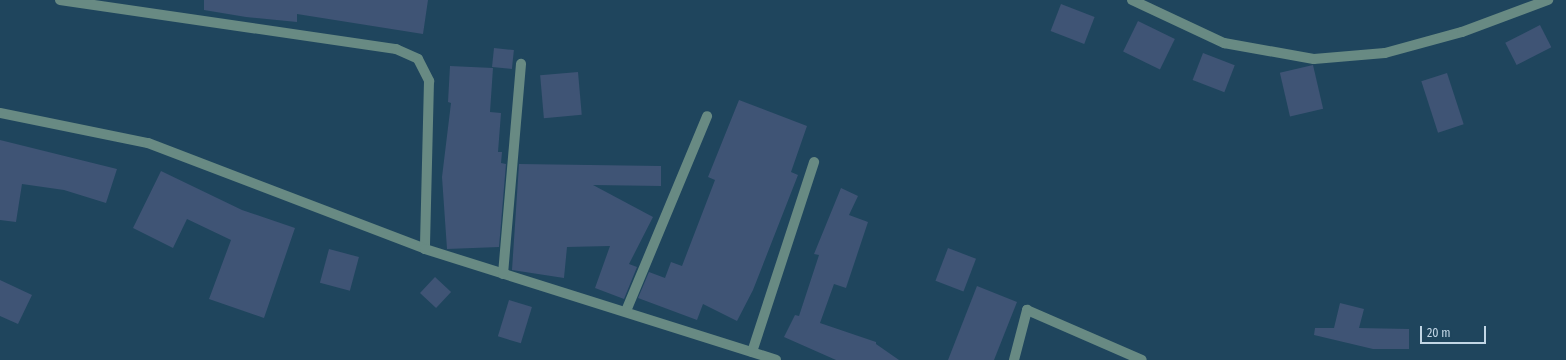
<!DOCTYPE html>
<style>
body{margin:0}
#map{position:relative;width:1566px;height:360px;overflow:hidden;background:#1f455d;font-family:"Fira Sans Condensed",sans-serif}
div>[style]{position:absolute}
.building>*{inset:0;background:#3f5475;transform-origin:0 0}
.minor>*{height:10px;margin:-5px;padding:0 5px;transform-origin:5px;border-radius:5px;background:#688a83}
span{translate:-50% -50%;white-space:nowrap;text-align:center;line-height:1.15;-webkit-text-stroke:3px #1f455d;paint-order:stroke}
.scale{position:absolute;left:1420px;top:326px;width:66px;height:18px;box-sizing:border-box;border:2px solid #c2d6e5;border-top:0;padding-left:5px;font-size:12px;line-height:14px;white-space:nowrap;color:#c2d6e5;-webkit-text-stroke:3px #1f455d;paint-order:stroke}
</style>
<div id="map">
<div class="building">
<i style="clip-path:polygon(204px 0,428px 0,423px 34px,297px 14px,297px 22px,246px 17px,204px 10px)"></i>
<i style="left:1061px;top:4px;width:36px;height:29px;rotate:21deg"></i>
<i style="left:1138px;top:21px;width:41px;height:34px;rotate:26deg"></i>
<i style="left:1540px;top:25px;width:25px;height:39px;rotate:63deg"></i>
<i style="left:494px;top:48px;width:20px;height:19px;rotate:6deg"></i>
<i style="left:1203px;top:53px;width:34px;height:29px;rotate:21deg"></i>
<i style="left:1313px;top:65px;width:45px;height:34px;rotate:77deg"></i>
<i style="clip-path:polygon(450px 66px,493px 68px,490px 112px,501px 113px,498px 152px,502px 152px,501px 163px,506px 164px,499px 247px,447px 249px,442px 177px,451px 103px,448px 102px)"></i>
<i style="left:578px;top:72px;width:43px;height:38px;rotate:85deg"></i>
<i style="left:1447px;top:73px;width:54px;height:27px;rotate:72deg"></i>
<i style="clip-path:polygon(739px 100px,807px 126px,791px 172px,798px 175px,753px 290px,737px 321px,703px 304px,697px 320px,638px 298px,649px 272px,665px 278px,671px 262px,682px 266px,715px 180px,708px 177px)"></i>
<i style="clip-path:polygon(0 140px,117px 169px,106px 203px,64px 190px,22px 184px,16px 222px,0 220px)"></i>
<i style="clip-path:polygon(519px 164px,661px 166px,661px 186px,593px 185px,653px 217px,629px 264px,637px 267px,624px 299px,595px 288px,610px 246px,567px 247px,564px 278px,512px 270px)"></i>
<i style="clip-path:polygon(161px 171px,242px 210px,295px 228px,264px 318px,209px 299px,231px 240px,187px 219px,173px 248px,133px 228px)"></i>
<i style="clip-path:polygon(841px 188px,858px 196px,849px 215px,868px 222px,846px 288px,834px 284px,820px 323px,876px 342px,876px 344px,899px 360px,836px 360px,784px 337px,795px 315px,799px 316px,819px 255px,814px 254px)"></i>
<i style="left:948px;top:248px;width:30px;height:35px;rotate:21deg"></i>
<i style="left:329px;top:249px;width:31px;height:35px;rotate:15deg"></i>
<i style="left:435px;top:277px;width:22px;height:22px;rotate:43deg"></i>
<i style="clip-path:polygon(0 280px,32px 295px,18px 324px,0 316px)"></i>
<i style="clip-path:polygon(977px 286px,1017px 302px,994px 360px,948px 360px)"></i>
<i style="left:509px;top:300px;width:24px;height:38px;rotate:17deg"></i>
<i style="clip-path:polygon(1340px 303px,1364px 309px,1359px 328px,1409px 329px,1409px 349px,1373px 349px,1314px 335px,1315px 328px,1334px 328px)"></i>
</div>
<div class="minor">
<i style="left:60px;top:0;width:340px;rotate:8.3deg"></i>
<i style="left:396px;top:49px;width:24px;rotate:24deg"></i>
<i style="left:418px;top:59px;width:25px;rotate:63deg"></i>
<i style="left:429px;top:81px;width:168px;rotate:91.4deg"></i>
<i style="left:1132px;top:0;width:102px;rotate:25.1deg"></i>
<i style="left:1224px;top:43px;width:91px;rotate:10.1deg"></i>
<i style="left:1314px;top:59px;width:71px;rotate:-4.8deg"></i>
<i style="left:1385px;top:53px;width:80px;rotate:-15.3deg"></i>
<i style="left:1462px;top:32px;width:92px;rotate:-20.4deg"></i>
<i style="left:0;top:113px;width:151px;rotate:11.5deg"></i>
<i style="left:148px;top:143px;width:297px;rotate:20.9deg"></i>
<i style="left:425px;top:249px;width:368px;rotate:17.5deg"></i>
<i style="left:503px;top:274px;width:211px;rotate:-85.1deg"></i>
<i style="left:626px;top:311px;width:211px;rotate:-67.4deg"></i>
<i style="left:752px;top:352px;width:200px;rotate:-71.9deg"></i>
<i style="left:1014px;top:360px;width:52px;rotate:-75.4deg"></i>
<i style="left:1027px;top:310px;width:125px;rotate:23.5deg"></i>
</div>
<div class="scale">20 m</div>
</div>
